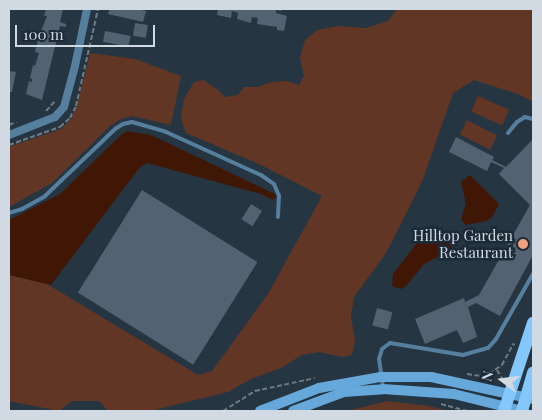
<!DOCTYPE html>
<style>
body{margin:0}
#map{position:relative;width:542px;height:420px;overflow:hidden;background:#263542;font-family:"Playfair Display",serif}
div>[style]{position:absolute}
.green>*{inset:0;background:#623624;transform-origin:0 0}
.water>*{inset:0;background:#3f1704}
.building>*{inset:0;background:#526270;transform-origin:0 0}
.path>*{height:2px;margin-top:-1px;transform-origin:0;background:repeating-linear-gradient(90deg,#6d7a84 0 5px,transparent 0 7.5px)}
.lane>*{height:4px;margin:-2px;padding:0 2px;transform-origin:2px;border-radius:2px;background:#567f9e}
.street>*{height:8px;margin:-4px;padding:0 4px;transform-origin:4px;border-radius:4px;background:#567f9e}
.secondary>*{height:10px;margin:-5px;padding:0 5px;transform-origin:5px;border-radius:5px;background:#66a8da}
.primary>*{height:12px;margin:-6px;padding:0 6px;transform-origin:6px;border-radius:6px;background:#84c7fa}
.dots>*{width:14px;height:14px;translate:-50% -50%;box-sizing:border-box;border:2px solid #1c2b37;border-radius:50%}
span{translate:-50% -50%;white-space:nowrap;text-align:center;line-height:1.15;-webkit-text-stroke:5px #1c2b37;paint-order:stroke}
.poi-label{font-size:15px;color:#d1dae2}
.right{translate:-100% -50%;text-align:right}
.frame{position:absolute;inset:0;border:10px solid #d1dae2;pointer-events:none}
.north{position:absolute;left:477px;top:355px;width:50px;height:50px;-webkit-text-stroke:4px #1c2b37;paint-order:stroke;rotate:285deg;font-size:14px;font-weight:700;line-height:20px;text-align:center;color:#d1dae2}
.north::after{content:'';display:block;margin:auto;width:18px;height:22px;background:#d1dae2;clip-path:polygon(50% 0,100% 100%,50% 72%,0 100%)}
.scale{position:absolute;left:15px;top:25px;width:140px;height:22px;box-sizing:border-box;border:2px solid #d1dae2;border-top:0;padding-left:6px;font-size:15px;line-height:18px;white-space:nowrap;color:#d1dae2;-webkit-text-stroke:4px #1c2b37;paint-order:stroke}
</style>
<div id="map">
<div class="green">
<i style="clip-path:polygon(397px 9px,533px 9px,533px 102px,518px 94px,474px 80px,453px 93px,423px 179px,410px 206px,386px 253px,354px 297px,351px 317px,355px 341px,352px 355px,342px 357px,319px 352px,302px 355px,281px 368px,251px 379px,228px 392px,150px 411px,108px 411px,99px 401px,72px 401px,59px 411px,9px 401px,9px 275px,47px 284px,198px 375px,212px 371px,268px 294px,322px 196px,261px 165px,186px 133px,181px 118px,184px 99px,194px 82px,203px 80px,217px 89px,225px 97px,238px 95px,244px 87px,258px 87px,271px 82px,287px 81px,299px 85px,304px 76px,300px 58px,305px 40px,318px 30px,338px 26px,366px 28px,388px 21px)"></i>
<i style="clip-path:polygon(90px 53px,135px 59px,181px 76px,171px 125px,132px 116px,121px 119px,110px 126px,52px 183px,9px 207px,9px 147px,61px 129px,71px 119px,77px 106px)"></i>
<i style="left:478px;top:96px;width:34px;height:17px;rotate:24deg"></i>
<i style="left:467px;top:120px;width:34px;height:16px;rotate:27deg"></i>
<i style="clip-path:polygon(388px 401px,429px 406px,449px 411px,346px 411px)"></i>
</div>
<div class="water">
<i style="clip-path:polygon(127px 131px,151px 135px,277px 195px,273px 200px,261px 194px,147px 163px,140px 167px,51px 285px,9px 275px,9px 220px,60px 194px,121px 135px)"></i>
<i style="clip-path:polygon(470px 175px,499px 204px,493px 216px,487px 221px,465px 225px,461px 219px,466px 204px,461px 182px)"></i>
<i style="clip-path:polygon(427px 232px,434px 232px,447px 239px,452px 245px,450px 251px,424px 264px,407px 285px,401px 289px,392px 286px,393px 274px,419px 240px)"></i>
</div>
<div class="building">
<i style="clip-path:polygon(46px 9px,63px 9px,60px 22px,66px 24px,66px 27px,60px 26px,42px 100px,26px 94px,29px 81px,32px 82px,32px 79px,30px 78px,33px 65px,35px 66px,39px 53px,35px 52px,38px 40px,41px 41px,42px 37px,39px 36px,47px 16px,44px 16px)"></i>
<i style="clip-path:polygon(110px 9px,137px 9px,146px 11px,143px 22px,108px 14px)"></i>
<i style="clip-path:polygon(218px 9px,282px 9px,281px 11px,276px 10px,276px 13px,287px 16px,284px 31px,277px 30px,277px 27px,257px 24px,258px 18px,252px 17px,251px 23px,237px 19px,238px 13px,232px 11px,231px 18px,217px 15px)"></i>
<i style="left:135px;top:23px;width:13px;height:13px;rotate:9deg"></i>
<i style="left:105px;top:31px;width:26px;height:11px;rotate:11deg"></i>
<i style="clip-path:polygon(9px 71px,16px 72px,12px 92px,9px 92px)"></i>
<i style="clip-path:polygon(456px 137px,494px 157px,492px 160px,506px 167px,533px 139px,533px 255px,500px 316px,476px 303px,468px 307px,477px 337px,463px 343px,457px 330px,425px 344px,415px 319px,464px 298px,465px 302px,479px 295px,530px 205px,499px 174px,504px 168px,491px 162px,487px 171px,449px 152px)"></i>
<i style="left:142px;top:190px;width:136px;height:121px;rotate:32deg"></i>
<i style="left:251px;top:204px;width:13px;height:18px;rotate:32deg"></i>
<i style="left:377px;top:308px;width:16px;height:18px;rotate:15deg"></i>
</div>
<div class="path">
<i style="left:46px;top:111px;width:15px;rotate:-48deg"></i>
<i style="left:9px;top:125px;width:8px;rotate:-23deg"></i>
<i style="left:9px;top:145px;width:54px;rotate:-19.4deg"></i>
<i style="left:60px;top:127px;width:13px;rotate:-42deg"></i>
<i style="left:70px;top:118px;width:13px;rotate:-63deg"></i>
<i style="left:76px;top:106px;width:99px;rotate:-77.2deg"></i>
<i style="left:497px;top:370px;width:12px;rotate:59deg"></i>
<i style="left:467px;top:374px;width:14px;rotate:8deg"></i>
<i style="left:481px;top:376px;width:8px;rotate:-14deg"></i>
<i style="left:489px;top:374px;width:16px;rotate:-35deg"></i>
<i style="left:502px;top:365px;width:24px;rotate:-62deg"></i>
<i style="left:513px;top:344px;width:2px;rotate:27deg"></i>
<i style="left:441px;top:404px;width:28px;rotate:15deg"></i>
<i style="left:223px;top:411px;width:38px;rotate:-32deg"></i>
<i style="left:255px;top:391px;width:61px;rotate:-12.2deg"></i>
</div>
<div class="lane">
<i style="left:508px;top:133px;width:14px;rotate:-51deg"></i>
<i style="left:517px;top:122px;width:9px;rotate:-32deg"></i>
<i style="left:525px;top:117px;width:8px;rotate:14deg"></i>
<i style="left:9px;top:213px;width:14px;rotate:-17deg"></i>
<i style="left:22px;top:209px;width:26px;rotate:-29deg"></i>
<i style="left:45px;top:196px;width:97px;rotate:-43.7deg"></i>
<i style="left:115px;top:129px;width:9px;rotate:-32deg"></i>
<i style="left:123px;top:124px;width:9px;rotate:-13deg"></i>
<i style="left:132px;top:122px;width:35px;rotate:16deg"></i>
<i style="left:166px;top:132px;width:104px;rotate:24.4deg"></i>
<i style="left:261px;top:175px;width:16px;rotate:35deg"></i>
<i style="left:274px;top:184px;width:13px;rotate:67deg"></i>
<i style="left:279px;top:196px;width:21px;rotate:93deg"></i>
<i style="left:383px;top:387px;width:28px;rotate:-98deg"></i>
<i style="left:379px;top:359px;width:10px;rotate:-73deg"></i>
<i style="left:382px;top:349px;width:10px;rotate:-37deg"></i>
<i style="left:390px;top:343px;width:74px;rotate:9.3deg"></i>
<i style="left:463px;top:355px;width:26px;rotate:-16deg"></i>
<i style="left:488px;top:348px;width:12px;rotate:-48deg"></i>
<i style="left:496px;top:339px;width:75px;rotate:-60.4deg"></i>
</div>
<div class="street">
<i style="left:9px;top:135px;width:49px;rotate:-21.4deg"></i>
<i style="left:55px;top:117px;width:13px;rotate:-48deg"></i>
<i style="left:64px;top:107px;width:42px;rotate:-75deg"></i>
<i style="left:75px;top:66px;width:58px;rotate:-78.1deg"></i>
</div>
<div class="secondary">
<i style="left:260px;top:411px;width:63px;rotate:-21.3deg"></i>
<i style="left:319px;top:388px;width:63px;rotate:-10.1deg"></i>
<i style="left:381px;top:377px;width:50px"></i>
<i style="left:431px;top:377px;width:104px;rotate:12.2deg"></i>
<i style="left:293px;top:411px;width:54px;rotate:-20.4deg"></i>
<i style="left:344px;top:392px;width:39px;rotate:-4deg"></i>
<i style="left:383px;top:389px;width:71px;rotate:4deg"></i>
<i style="left:454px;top:394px;width:70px;rotate:14deg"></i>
</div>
<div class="primary">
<i style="left:504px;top:411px;width:93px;rotate:-71.8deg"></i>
<i style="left:522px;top:411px;width:40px;rotate:-74deg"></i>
</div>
<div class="dots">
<i style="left:523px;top:244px;background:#f2a07f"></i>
</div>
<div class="poi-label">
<span class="right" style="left:513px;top:244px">Hilltop Garden<br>Restaurant</span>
</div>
<div class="frame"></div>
<div class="north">N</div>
<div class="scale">100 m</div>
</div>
